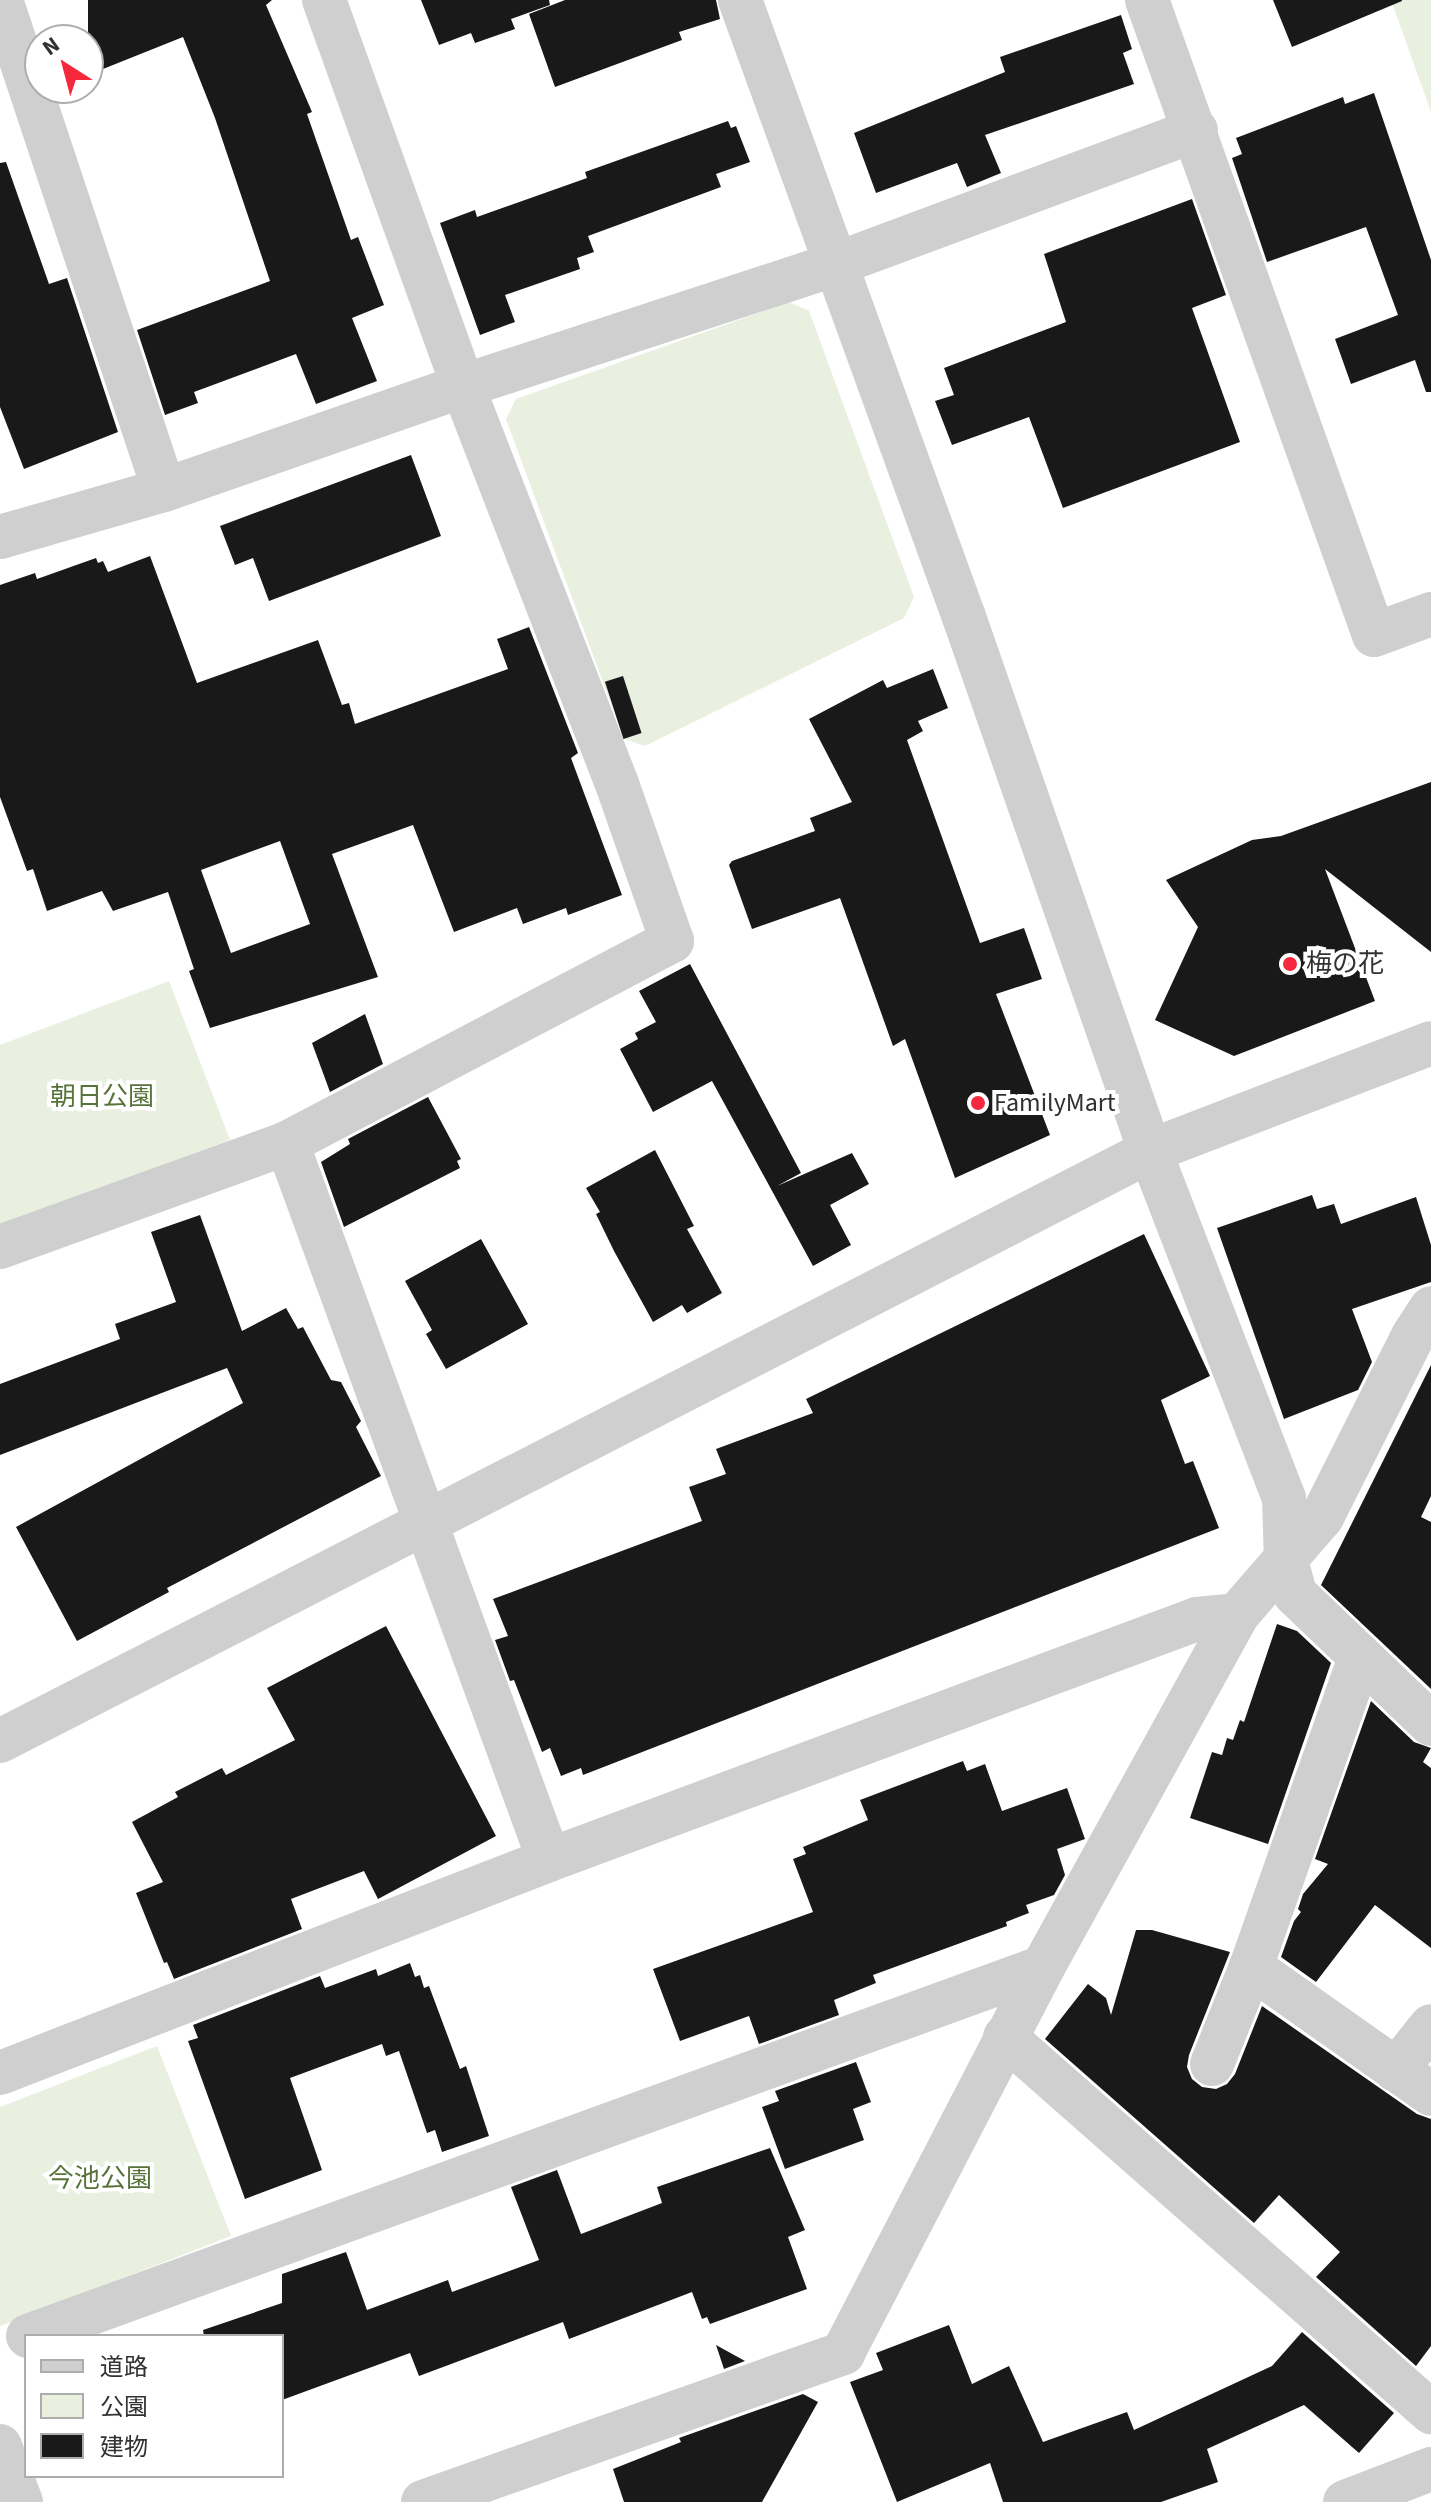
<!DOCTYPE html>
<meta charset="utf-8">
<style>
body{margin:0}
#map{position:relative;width:1431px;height:2502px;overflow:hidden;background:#fff;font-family:"Source Sans 3","Noto Sans JP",sans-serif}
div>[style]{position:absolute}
.green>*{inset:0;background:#e9f0e0}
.building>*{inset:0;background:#191919;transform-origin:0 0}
.minor>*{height:44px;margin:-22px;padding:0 22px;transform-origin:22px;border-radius:22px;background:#cfcfcf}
.dots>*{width:22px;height:22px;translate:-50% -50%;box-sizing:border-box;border:4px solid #fff;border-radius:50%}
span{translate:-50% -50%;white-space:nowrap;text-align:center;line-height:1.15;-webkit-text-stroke:8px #fff;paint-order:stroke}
.poi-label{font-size:26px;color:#323232}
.left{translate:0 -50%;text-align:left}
.park-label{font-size:26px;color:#57733a}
.legend{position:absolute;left:24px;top:2334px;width:260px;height:144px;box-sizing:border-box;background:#fff;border:2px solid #adadad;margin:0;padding:10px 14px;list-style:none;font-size:24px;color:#323232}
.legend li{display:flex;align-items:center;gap:16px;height:40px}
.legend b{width:40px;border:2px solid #adadad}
.north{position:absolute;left:24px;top:24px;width:80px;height:80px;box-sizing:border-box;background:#fff;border:2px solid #adadad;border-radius:50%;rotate:324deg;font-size:22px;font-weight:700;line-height:32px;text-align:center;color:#323232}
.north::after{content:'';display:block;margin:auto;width:28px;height:36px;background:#f6283e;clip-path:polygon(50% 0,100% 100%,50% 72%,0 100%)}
</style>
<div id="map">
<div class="green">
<i style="clip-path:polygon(1391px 0,1431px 0,1431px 112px)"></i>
<i style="clip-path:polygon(789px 302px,809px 311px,914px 597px,904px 618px,645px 746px,624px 739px,506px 419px,516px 399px)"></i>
<i style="clip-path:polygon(169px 981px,230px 1140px,0 1227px,0 1045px)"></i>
<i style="clip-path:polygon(157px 2046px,231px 2236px,0 2326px,0 2107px)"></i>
</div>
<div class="building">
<i style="clip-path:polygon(88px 0,272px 0,266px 5px,312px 112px,307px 114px,351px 240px,358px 237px,384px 305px,352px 318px,377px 381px,316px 404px,296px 354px,194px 392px,198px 403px,165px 415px,137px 330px,270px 281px,215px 118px,183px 37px,88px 75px)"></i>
<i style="clip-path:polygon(421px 0,549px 0,550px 5px,511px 19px,515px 29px,475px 43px,471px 33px,439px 45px)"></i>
<i style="clip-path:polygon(565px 0,716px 0,720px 19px,679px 32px,682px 40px,555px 87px,529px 14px)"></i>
<i style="clip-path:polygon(1273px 0,1402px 0,1402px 1px,1292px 47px)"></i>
<i style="clip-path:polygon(1121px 15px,1132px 49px,1123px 53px,1134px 84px,985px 135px,1001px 173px,967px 187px,957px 163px,876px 193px,854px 133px,1005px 72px,1000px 57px)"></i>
<i style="clip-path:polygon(1374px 93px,1431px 260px,1431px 392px,1426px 392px,1415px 360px,1351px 384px,1335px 339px,1398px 315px,1366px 227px,1267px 262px,1232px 158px,1242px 154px,1236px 138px,1343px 97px,1345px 104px)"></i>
<i style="clip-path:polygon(728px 121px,731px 128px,736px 126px,750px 162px,716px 174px,721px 187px,588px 236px,594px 252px,577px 258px,580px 269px,505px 295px,515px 322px,480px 335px,440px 223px,475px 210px,477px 217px,587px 178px,585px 172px)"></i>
<i style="clip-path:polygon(6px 162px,49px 284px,67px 278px,118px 432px,24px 469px,0 407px,0 163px)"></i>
<i style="clip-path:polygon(1192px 199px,1226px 295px,1192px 308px,1240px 442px,1063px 508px,1029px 417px,952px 445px,935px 401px,954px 395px,944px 368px,1066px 322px,1044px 254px)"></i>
<i style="clip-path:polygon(411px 455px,441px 536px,269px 601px,253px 558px,235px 565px,220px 526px)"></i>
<i style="clip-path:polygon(evenodd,150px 556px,197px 683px,318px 640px,342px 705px,349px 703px,355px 724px,508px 669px,497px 639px,529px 627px,578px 753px,571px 758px,622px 895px,568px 915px,566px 908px,523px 924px,517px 908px,454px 932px,413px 825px,332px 854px,378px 977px,210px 1028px,189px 971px,194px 969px,168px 892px,113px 911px,102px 891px,47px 911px,33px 869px,27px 871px,0 797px,0 585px,35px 573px,37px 579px,96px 558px,98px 563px,103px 561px,108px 572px,150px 556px,280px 841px,310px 924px,231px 953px,201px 870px,280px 841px)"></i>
<i style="clip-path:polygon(933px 669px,948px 708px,918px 721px,923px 731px,907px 740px,980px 943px,1024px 928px,1042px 979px,996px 994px,1050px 1135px,955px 1178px,905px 1039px,893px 1046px,840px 898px,752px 929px,729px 865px,732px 861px,815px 831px,810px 818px,852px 802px,809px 719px,883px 680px,887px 688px)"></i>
<i style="left:623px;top:676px;width:60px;height:19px;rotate:72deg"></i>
<i style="clip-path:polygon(1431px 782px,1431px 952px,1325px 869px,1375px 1001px,1234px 1056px,1155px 1020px,1198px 927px,1166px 880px,1252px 840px,1281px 836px)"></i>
<i style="clip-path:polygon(690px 964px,801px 1173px,777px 1186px,852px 1153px,869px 1184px,830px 1205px,851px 1245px,813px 1266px,712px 1081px,653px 1112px,620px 1049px,638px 1039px,635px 1033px,656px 1022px,639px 991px)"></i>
<i style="clip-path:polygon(365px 1014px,383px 1064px,330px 1092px,312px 1043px)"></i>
<i style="clip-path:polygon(428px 1097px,461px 1159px,457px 1161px,460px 1168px,344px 1227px,321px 1162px,350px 1144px,348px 1139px)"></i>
<i style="clip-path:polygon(655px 1150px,694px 1226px,687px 1229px,722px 1293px,687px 1313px,682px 1305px,653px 1322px,614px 1251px,596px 1214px,600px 1212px,586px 1188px)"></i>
<i style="clip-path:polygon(1312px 1195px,1317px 1209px,1334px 1204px,1341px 1224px,1416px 1197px,1431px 1245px,1431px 1282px,1352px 1309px,1372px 1362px,1358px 1390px,1284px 1419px,1217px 1228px)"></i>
<i style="clip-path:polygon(200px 1215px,242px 1331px,286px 1308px,298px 1329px,303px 1327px,331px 1380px,341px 1382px,361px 1421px,356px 1427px,381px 1476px,167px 1588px,169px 1592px,77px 1641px,16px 1527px,243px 1403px,227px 1368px,0 1455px,0 1384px,120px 1339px,115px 1324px,176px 1302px,151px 1232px)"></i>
<i style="clip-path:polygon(1144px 1234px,1210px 1376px,1161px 1400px,1185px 1464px,1193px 1461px,1219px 1528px,583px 1775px,581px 1768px,561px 1776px,550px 1748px,542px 1752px,514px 1680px,510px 1681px,495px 1640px,508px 1636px,493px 1599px,702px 1521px,689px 1487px,726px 1474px,716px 1449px,813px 1413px,806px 1399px)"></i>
<i style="clip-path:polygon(481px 1239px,528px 1324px,446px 1369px,426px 1334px,432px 1330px,405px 1281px)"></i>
<i style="clip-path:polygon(1431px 1365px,1431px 1496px,1421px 1517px,1431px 1522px,1431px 1689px,1321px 1585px)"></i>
<i style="clip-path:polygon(1277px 1624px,1297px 1631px,1331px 1663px,1268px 1844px,1190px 1818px,1212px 1752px,1222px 1755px,1227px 1738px,1233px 1740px,1240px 1720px,1244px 1722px)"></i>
<i style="clip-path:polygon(386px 1626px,496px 1836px,378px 1899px,364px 1871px,291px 1899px,302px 1929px,174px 1979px,167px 1962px,164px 1963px,136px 1893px,163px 1882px,132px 1822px,178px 1797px,175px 1792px,222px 1768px,226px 1775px,295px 1740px,267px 1688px)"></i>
<i style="clip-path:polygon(1371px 1701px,1414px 1742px,1431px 1748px,1423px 1762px,1431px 1768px,1431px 1948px,1375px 1905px,1316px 1982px,1281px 1957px,1294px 1921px,1301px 1912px,1298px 1909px,1303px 1894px,1328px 1864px,1315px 1859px)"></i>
<i style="clip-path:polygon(963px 1761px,967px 1771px,985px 1764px,1002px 1811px,1067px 1788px,1085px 1839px,1057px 1849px,1065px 1875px,1054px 1895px,1026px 1905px,1029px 1913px,1006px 1922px,1007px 1926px,873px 1975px,876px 1983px,834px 2000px,839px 2015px,759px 2044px,749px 2016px,680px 2041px,653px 1969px,813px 1912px,793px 1859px,806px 1854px,803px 1847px,868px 1820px,860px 1800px)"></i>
<i style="clip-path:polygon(1136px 1930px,1152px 1930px,1230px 1952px,1189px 2055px,1187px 2067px,1192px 2079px,1202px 2087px,1216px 2089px,1227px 2084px,1235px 2074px,1262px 2006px,1417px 2114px,1431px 2119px,1431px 2346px,1416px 2366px,1316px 2277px,1340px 2252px,1279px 2195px,1254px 2223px,1045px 2039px,1088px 1984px,1106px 1998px,1111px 2015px)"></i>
<i style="clip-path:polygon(410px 1963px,415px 1977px,420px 1975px,424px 1988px,429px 1986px,460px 2069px,466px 2066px,489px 2136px,442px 2152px,435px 2130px,427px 2133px,399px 2051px,386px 2056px,382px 2044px,290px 2078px,322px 2170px,245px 2199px,188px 2041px,198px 2038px,193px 2025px,320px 1976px,325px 1988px,376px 1969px,378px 1976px)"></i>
<i style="clip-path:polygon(856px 2062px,871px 2102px,853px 2109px,864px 2140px,785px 2169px,762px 2107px,779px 2101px,775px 2091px)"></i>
<i style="clip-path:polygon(770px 2148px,805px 2230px,788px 2237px,807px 2289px,710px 2324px,707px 2317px,702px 2319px,692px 2292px,569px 2339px,563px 2322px,419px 2376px,410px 2353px,282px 2400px,282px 2336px,204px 2336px,203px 2330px,282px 2303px,282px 2274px,346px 2252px,367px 2310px,448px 2280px,452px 2292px,539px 2260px,511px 2187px,557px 2170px,581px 2234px,662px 2203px,657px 2187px)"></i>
<i style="clip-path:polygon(949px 2325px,972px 2384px,1009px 2366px,1043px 2442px,1127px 2412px,1134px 2430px,1272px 2366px,1302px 2332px,1394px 2413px,1359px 2453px,1304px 2405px,1207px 2449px,1218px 2482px,1161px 2502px,1003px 2502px,990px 2463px,897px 2502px,850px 2382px,883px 2370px,876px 2353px)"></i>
<i style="clip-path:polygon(716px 2345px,745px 2361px,724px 2369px)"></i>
<i style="clip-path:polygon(803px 2394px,818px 2402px,762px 2502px,624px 2502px,613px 2469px,681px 2442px,679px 2438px)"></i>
</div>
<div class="minor">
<i style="left:1px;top:0;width:516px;rotate:71.6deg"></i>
<i style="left:740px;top:0;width:656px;rotate:70.05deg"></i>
<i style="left:964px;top:617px;width:565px;rotate:70.8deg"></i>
<i style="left:1150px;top:1151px;width:372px;rotate:68.9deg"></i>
<i style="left:1284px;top:1498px;width:62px;rotate:88.2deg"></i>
<i style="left:1286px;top:1560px;width:35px;rotate:75deg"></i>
<i style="left:1295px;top:1594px;width:188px;rotate:43.7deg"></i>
<i style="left:1147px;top:0;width:674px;rotate:70.33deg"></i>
<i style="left:1374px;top:635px;width:61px;rotate:-20.2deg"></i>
<i style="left:0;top:537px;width:171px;rotate:-16deg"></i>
<i style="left:164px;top:490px;width:317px;rotate:-19.2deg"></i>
<i style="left:463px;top:386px;width:392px;rotate:-18.1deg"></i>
<i style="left:836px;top:264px;width:384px;rotate:-20.4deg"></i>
<i style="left:287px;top:1143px;width:763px;rotate:69.93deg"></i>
<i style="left:0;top:1247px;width:305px;rotate:-19.9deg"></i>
<i style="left:287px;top:1143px;width:435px;rotate:-27.7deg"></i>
<i style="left:672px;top:941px;width:166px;rotate:-109.3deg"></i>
<i style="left:617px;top:784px;width:427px;rotate:-111.2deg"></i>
<i style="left:463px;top:386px;width:410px;rotate:-109.8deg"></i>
<i style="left:0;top:1741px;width:1293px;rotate:-27.16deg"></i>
<i style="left:1150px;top:1151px;width:301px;rotate:-21deg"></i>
<i style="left:1251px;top:1967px;width:220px;rotate:35.2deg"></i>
<i style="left:1005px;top:2037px;width:568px;rotate:41.36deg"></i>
<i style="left:1212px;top:2064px;width:105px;rotate:-68.1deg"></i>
<i style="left:1251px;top:1967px;width:325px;rotate:-70.6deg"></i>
<i style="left:1396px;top:2070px;width:56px;rotate:-51.5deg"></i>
<i style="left:0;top:2073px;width:589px;rotate:-21.21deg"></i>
<i style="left:549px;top:1860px;width:691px;rotate:-20.4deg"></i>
<i style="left:1197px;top:1619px;width:40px;rotate:-5.7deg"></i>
<i style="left:28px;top:2336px;width:1080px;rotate:-19.98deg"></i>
<i style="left:0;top:2446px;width:60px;rotate:69.4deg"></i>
<i style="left:423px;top:2502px;width:446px;rotate:-19.5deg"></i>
<i style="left:843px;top:2353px;width:435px;rotate:-62.6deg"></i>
<i style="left:1043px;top:1967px;width:402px;rotate:-61.1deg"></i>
<i style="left:1237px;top:1615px;width:130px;rotate:-49.1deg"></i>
<i style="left:1322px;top:1517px;width:203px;rotate:-63.3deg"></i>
<i style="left:1413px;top:1336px;width:33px;rotate:-57deg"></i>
<i style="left:1345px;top:2502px;width:92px;rotate:-21deg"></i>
</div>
<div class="dots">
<i style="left:1290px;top:964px;background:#f6283e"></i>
<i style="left:978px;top:1103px;background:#f6283e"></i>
</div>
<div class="poi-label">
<span class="left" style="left:1306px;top:964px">梅の花</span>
<span class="left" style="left:994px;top:1103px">FamilyMart</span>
</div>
<div class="park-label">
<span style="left:102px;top:1097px">朝日公園</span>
<span style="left:100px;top:2179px">今池公園</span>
</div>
<ul class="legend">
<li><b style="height:10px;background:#cfcfcf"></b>道路</li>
<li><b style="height:22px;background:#e9f0e0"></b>公園</li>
<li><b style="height:22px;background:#191919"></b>建物</li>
</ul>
<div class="north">N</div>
</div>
